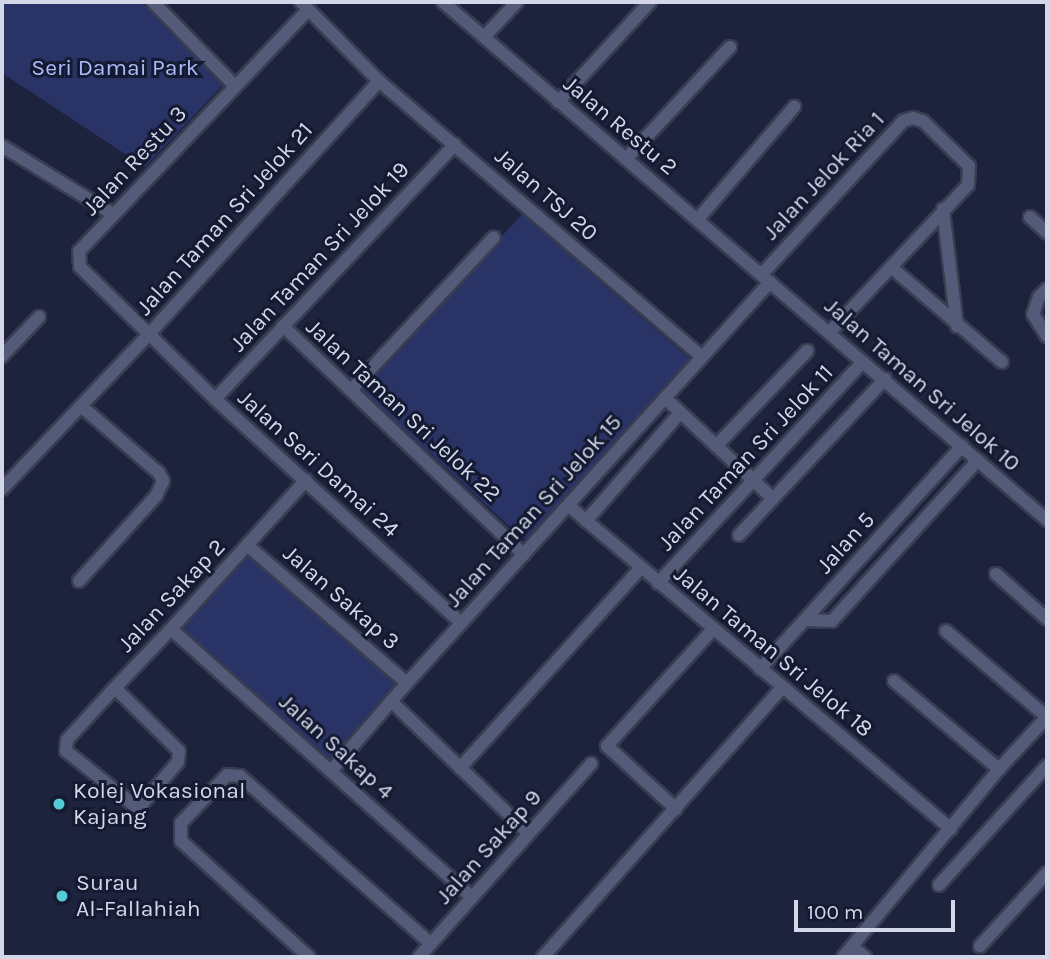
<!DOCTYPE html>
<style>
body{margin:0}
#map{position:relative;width:1049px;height:959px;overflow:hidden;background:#1d233c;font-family:Karla,sans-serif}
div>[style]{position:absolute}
.green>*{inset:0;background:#2a3366;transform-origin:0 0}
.roads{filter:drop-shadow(2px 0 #393d52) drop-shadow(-2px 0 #393d52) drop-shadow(0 2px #393d52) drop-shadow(0 -2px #393d52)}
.minor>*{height:12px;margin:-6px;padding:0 6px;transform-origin:6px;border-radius:6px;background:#545b78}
.dots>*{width:19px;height:19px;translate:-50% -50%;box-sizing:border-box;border:4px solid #141a31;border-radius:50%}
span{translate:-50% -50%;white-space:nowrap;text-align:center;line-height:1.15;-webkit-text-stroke:6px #141a31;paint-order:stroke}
.park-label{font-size:23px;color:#acbcfb}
.street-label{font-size:23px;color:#d3d7e8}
.poi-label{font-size:23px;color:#d3d7e8}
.left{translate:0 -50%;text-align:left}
.frame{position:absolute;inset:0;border:4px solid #d3d7e8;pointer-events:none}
.scale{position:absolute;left:794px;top:900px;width:161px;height:32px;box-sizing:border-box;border:4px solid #d3d7e8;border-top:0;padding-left:9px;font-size:21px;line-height:24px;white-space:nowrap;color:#d3d7e8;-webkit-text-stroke:5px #141a31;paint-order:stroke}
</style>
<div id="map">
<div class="green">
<i style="clip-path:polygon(2px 2px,139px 2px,152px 9px,223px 85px,145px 167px,5px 75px,2px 71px)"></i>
<i style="clip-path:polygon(522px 214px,690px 359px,682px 372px,530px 537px,523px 539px,362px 390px)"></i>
<i style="left:247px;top:553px;width:198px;height:101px;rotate:41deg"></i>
</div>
<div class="roads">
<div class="minor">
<i style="left:153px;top:2px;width:117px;rotate:45.7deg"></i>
<i style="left:301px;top:2px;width:111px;rotate:45.4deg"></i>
<i style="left:379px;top:81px;width:423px;rotate:40.5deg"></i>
<i style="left:443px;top:2px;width:796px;rotate:40.62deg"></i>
<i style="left:308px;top:10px;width:332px;rotate:133.5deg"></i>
<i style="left:79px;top:251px;width:16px;rotate:86deg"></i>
<i style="left:80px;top:267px;width:96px;rotate:44.2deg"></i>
<i style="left:149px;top:334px;width:342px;rotate:-47.7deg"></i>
<i style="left:484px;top:37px;width:48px;rotate:-46.7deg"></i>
<i style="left:558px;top:102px;width:136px;rotate:-47.4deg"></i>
<i style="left:2px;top:146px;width:130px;rotate:31.5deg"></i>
<i style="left:626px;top:159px;width:153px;rotate:-47.1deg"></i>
<i style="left:943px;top:209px;width:118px;rotate:83.2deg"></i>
<i style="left:1030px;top:217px;width:23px;rotate:43deg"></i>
<i style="left:698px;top:219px;width:148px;rotate:-49.4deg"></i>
<i style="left:891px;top:267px;width:146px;rotate:40.6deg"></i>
<i style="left:762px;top:274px;width:208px;rotate:-47.3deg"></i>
<i style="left:903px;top:121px;width:10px;rotate:-17deg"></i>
<i style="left:913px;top:118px;width:10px;rotate:17deg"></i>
<i style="left:923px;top:121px;width:64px;rotate:44.4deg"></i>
<i style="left:969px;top:166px;width:19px;rotate:93deg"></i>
<i style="left:968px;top:185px;width:203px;rotate:133.2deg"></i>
<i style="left:1047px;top:289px;width:11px;rotate:135deg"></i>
<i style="left:1039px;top:297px;width:18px;rotate:109deg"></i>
<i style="left:1033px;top:314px;width:26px;rotate:58deg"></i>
<i style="left:283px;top:326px;width:332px;rotate:43.5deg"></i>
<i style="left:2px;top:356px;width:54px;rotate:-46.5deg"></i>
<i style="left:351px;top:390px;width:209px;rotate:-46.9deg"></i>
<i style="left:665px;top:398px;width:145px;rotate:43deg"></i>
<i style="left:215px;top:399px;width:350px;rotate:-46.7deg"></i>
<i style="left:716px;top:446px;width:132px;rotate:-46.2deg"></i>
<i style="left:2px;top:489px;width:214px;rotate:-46.5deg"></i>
<i style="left:149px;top:334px;width:93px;rotate:44.6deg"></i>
<i style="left:215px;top:399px;width:333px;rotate:42.3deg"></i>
<i style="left:569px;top:506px;width:500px;rotate:40.22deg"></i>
<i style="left:586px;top:521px;width:143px;rotate:-49deg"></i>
<i style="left:739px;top:535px;width:214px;rotate:-46.9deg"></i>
<i style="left:247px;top:545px;width:211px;rotate:40.8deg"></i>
<i style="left:996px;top:574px;width:68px;rotate:41.4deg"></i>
<i style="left:79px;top:581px;width:115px;rotate:-47.8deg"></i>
<i style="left:156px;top:496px;width:17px;rotate:-65deg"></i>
<i style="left:163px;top:481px;width:9px;rotate:-117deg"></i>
<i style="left:159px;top:473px;width:103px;rotate:-139.3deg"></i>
<i style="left:658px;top:583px;width:301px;rotate:-47.2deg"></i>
<i style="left:805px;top:620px;width:27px;rotate:2deg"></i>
<i style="left:832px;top:621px;width:217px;rotate:-47.8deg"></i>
<i style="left:171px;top:629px;width:403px;rotate:41.7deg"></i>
<i style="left:946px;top:631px;width:133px;rotate:40.4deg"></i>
<i style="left:760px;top:669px;width:301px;rotate:-47.8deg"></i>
<i style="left:894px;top:681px;width:137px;rotate:40deg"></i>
<i style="left:115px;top:688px;width:90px;rotate:44.5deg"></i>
<i style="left:179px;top:751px;width:11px;rotate:95deg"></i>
<i style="left:178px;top:762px;width:55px;rotate:130.6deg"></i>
<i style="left:142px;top:804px;width:7px;rotate:164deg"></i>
<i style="left:135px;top:806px;width:88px;rotate:-141.4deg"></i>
<i style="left:66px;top:751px;width:11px;rotate:-85deg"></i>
<i style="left:67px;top:740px;width:64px;rotate:-47.5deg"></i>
<i style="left:110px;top:693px;width:88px;rotate:-46.4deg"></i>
<i style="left:171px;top:629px;width:201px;rotate:-47.8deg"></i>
<i style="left:391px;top:701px;width:190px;rotate:43.9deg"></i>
<i style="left:460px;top:768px;width:270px;rotate:-47.9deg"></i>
<i style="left:331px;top:771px;width:116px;rotate:-49.2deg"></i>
<i style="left:407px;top:683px;width:541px;rotate:-47.85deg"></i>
<i style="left:676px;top:809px;width:93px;rotate:-137.6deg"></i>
<i style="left:607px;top:746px;width:158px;rotate:-47.8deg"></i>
<i style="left:939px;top:885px;width:161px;rotate:-47.8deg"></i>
<i style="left:980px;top:946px;width:99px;rotate:-47.5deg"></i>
<i style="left:853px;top:947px;width:16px;rotate:40deg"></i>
<i style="left:309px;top:957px;width:173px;rotate:-137.8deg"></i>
<i style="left:181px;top:841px;width:18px;rotate:-90deg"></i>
<i style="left:181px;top:823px;width:66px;rotate:-46.2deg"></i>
<i style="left:227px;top:775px;width:13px;rotate:4deg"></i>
<i style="left:240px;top:776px;width:254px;rotate:41.3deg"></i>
<i style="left:419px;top:957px;width:259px;rotate:-48.3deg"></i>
<i style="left:543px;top:957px;width:360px;rotate:-48.4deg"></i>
<i style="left:843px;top:957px;width:244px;rotate:-50.3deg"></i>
<i style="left:999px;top:769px;width:71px;rotate:-47.3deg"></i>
</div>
</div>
<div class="dots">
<i style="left:59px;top:804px;background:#52cbd7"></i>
<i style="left:62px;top:896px;background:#52cbd7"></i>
</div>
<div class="park-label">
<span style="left:115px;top:68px">Seri Damai Park</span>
</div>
<div class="street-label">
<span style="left:620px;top:126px;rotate:40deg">Jalan Restu 2</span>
<span style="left:135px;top:161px;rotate:-47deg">Jalan Restu 3</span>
<span style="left:824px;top:176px;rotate:-47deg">Jalan Jelok Ria 1</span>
<span style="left:546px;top:195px;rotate:41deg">Jalan TSJ 20</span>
<span style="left:225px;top:219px;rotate:-48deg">Jalan Taman Sri Jelok 21</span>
<span style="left:320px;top:257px;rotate:-47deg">Jalan Taman Sri Jelok 19</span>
<span style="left:922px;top:385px;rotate:41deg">Jalan Taman Sri Jelok 10</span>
<span style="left:403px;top:411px;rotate:43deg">Jalan Taman Sri Jelok 22</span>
<span style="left:746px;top:458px;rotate:-47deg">Jalan Taman Sri Jelok 11</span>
<span style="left:318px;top:464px;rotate:42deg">Jalan Seri Damai 24</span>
<span style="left:534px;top:511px;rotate:-48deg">Jalan Taman Sri Jelok 15</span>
<span style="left:846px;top:543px;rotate:-48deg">Jalan 5</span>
<span style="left:172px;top:596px;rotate:-47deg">Jalan Sakap 2</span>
<span style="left:341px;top:598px;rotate:41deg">Jalan Sakap 3</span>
<span style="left:773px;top:652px;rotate:40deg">Jalan Taman Sri Jelok 18</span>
<span style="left:336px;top:747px;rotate:42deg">Jalan Sakap 4</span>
<span style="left:489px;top:847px;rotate:-48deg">Jalan Sakap 9</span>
</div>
<div class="poi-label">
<span class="left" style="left:73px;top:804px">Kolej Vokasional<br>Kajang</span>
<span class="left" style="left:76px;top:896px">Surau<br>Al-Fallahiah</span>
</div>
<div class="frame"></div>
<div class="scale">100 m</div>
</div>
